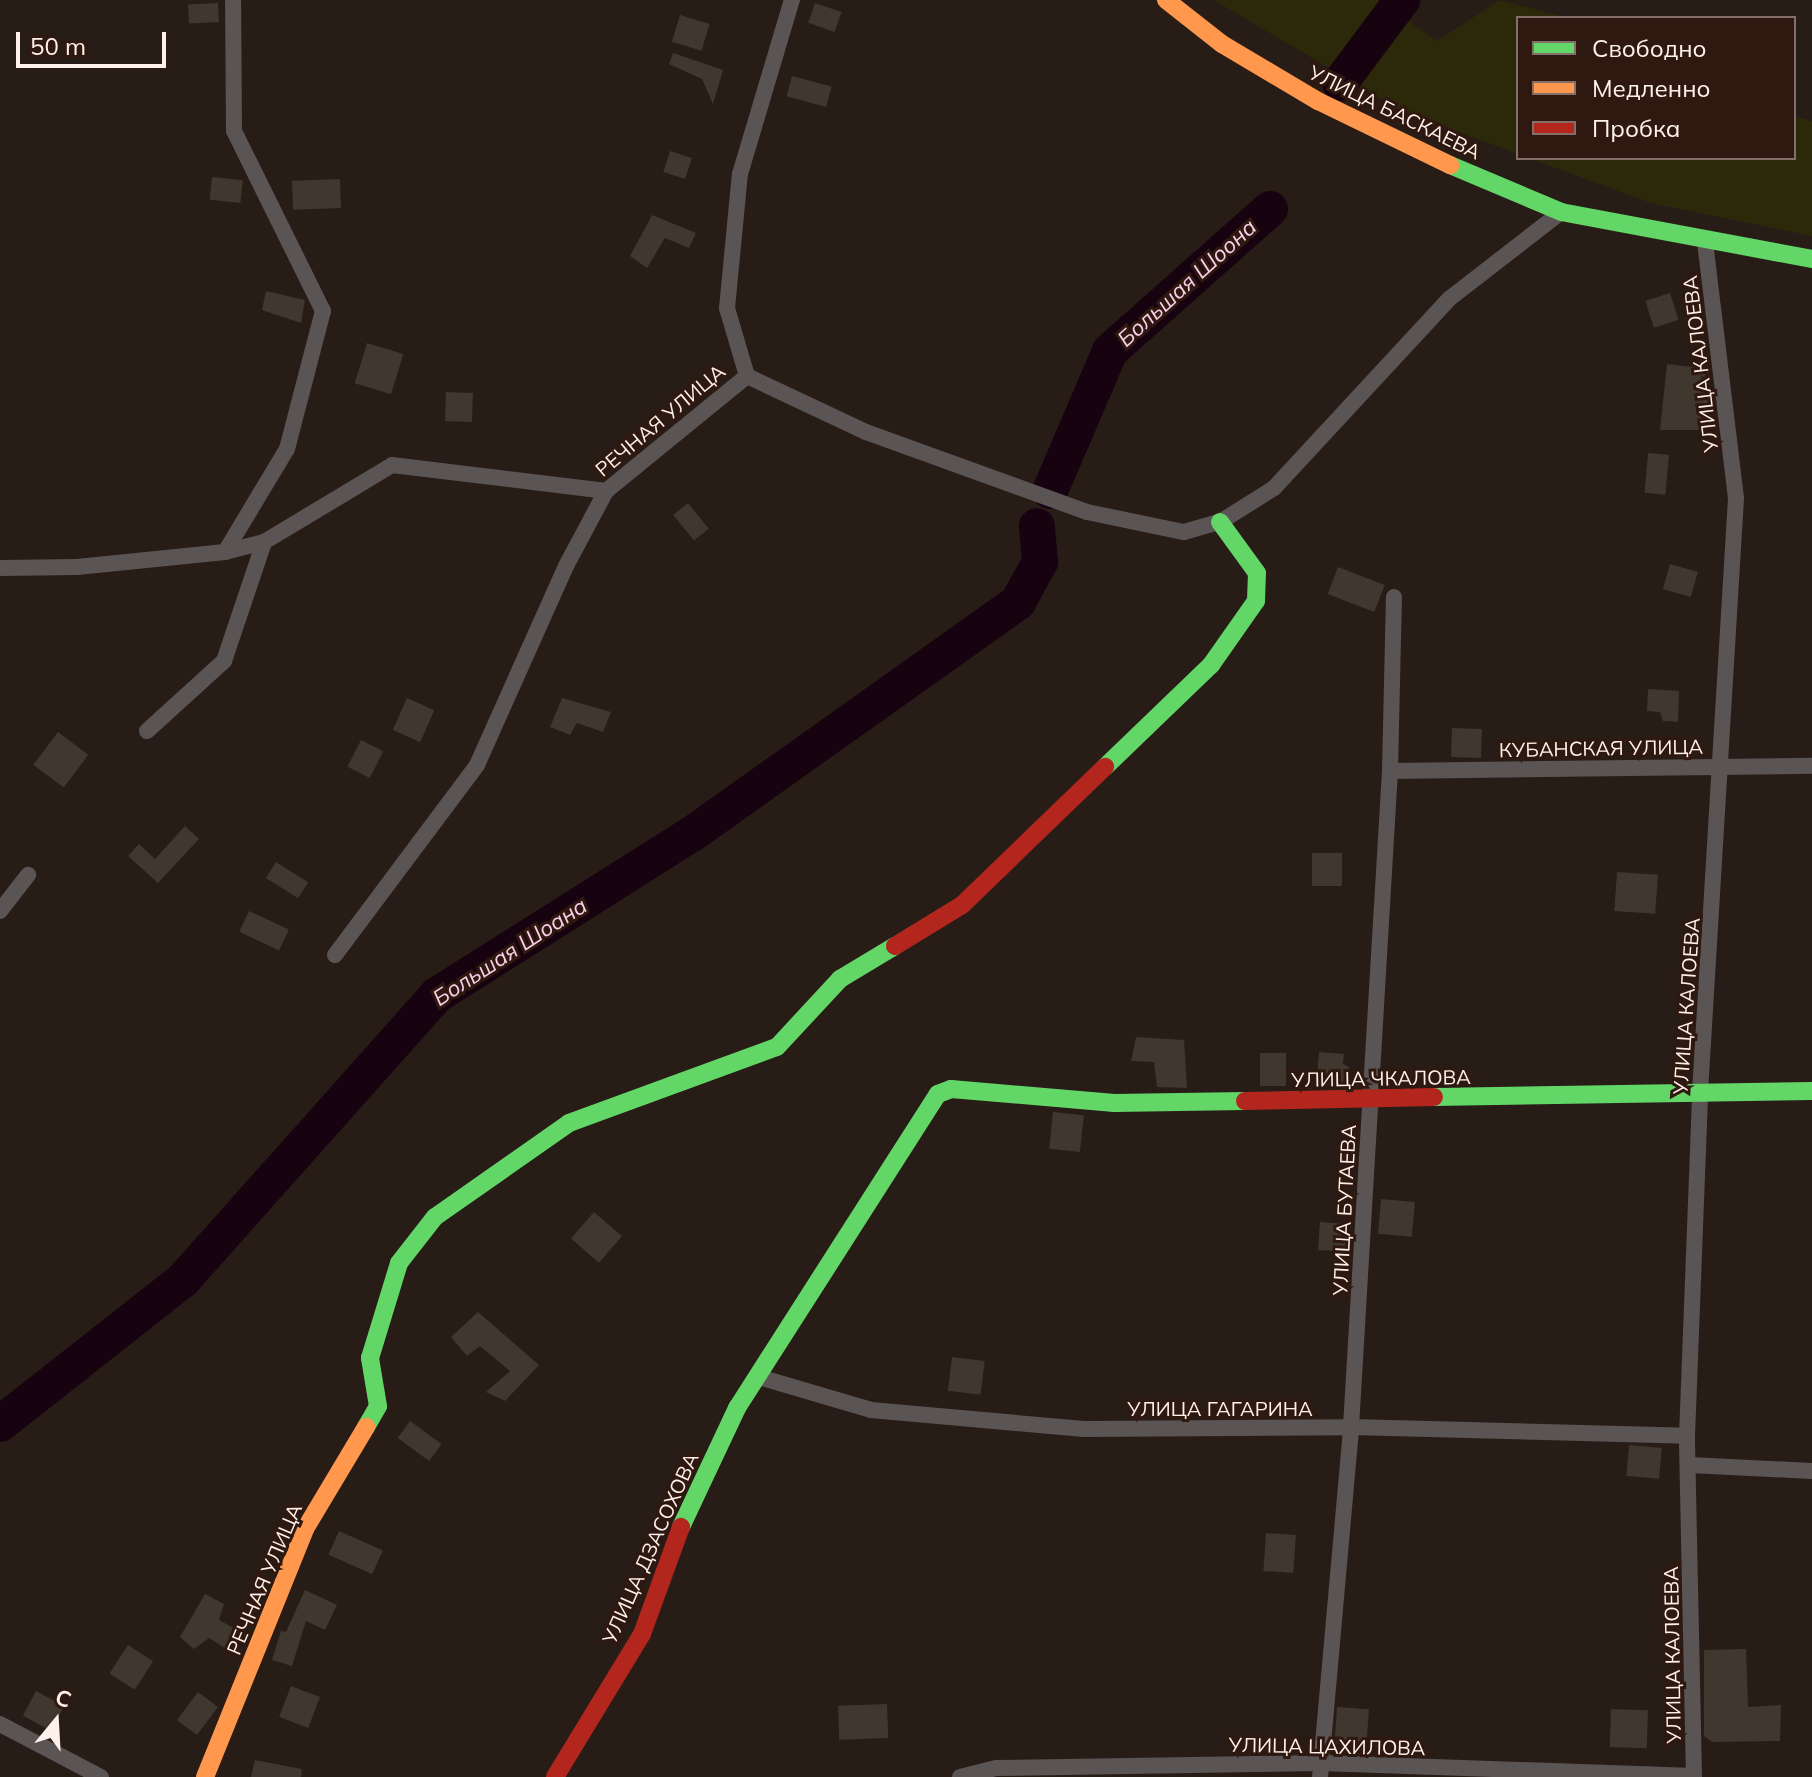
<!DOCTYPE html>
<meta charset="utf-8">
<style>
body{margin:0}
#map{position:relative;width:1812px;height:1777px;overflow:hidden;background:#281c16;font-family:Mulish,sans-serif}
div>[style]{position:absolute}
.green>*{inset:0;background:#2c290a}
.river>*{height:36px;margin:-18px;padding:0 18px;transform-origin:18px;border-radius:18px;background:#170310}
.building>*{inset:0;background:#40372e;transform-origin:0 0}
.street>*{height:16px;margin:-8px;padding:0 8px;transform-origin:8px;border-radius:8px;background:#5b5454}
.fast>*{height:18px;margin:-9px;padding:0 9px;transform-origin:9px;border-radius:9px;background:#63d668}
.slow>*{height:18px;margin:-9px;padding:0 9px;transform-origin:9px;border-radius:9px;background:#ff974d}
.jam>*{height:18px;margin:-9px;padding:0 9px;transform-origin:9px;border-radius:9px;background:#b3261e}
span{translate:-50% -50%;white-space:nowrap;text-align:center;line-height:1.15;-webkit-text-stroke:6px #2f180f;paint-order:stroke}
.street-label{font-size:20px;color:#fef1ec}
.water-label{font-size:22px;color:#f9d0eb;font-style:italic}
.legend{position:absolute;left:1516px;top:16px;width:280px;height:144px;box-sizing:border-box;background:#2f180f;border:2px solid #826f67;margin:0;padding:10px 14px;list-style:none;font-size:24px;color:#fef1ec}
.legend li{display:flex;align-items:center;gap:16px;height:40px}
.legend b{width:40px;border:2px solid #826f67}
.north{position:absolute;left:16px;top:1681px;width:80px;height:80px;-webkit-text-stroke:6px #2f180f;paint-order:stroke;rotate:18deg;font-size:22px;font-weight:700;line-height:32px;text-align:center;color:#fef1ec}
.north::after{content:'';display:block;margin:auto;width:28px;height:36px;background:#fef1ec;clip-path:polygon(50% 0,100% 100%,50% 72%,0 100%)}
.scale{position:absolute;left:16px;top:32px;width:150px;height:36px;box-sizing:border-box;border:4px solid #fef1ec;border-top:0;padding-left:10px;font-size:24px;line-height:28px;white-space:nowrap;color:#fef1ec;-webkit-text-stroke:6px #2f180f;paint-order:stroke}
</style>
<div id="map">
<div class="green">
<i style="clip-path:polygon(1214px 0,1378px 0,1437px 41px,1500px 0,1568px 18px,1518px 18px,1518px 154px,1402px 111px)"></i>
<i style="clip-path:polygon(1794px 116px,1812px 121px,1812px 236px,1651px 203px,1529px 158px,1794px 158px)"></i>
</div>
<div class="river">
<i style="left:1340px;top:83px;width:104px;rotate:-53.2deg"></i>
<i style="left:1050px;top:491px;width:152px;rotate:-66.8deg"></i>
<i style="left:1110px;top:351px;width:214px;rotate:-41.6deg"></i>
<i style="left:0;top:1424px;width:233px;rotate:-38.2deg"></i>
<i style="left:183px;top:1280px;width:382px;rotate:-48.3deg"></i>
<i style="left:437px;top:995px;width:302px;rotate:-32.3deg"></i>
<i style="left:692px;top:834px;width:400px;rotate:-35.4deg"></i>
<i style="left:1018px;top:602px;width:46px;rotate:-61.2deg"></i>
<i style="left:1040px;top:562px;width:36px;rotate:-95deg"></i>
</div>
<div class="building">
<i style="left:218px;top:3px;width:19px;height:30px;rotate:87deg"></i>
<i style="left:815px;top:3px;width:28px;height:21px;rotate:19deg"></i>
<i style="left:680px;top:15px;width:31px;height:28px;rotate:17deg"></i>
<i style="clip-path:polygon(673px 53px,723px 70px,713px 104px,702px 79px,669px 64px)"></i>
<i style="left:792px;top:76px;width:41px;height:21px;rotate:15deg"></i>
<i style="left:670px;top:151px;width:23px;height:22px;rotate:18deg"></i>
<i style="left:212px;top:177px;width:31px;height:23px;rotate:6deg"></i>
<i style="left:340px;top:179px;width:29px;height:48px;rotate:88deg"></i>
<i style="clip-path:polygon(652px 215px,696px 233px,689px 248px,665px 238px,647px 268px,630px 256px)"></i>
<i style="clip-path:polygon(266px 291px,305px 300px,301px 323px,262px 310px)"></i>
<i style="left:1670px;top:293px;width:28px;height:26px;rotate:72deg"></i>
<i style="left:367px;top:343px;width:38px;height:42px;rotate:17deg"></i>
<i style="clip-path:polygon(1667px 364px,1709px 369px,1707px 430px,1660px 430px)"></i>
<i style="left:446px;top:392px;width:27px;height:29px;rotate:2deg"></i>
<i style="left:1648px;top:453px;width:21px;height:40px;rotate:5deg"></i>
<i style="left:688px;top:503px;width:33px;height:19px;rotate:51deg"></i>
<i style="left:1670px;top:564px;width:29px;height:26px;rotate:16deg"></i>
<i style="left:1338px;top:567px;width:50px;height:29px;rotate:21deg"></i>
<i style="clip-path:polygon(1648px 689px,1679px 691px,1678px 722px,1663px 721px,1660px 712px,1647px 711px)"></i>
<i style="left:407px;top:698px;width:30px;height:35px;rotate:24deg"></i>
<i style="clip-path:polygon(562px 698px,611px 712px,603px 732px,577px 723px,570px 735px,550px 727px)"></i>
<i style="left:1452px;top:728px;width:30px;height:29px;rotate:2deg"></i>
<i style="left:58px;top:732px;width:38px;height:41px;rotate:37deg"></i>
<i style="left:361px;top:740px;width:25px;height:30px;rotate:27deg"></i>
<i style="clip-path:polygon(185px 826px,199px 839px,158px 883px,128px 856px,139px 844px,155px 859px)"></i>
<i style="left:1312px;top:853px;width:30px;height:33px"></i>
<i style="left:276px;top:862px;width:38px;height:19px;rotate:32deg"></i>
<i style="left:1617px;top:872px;width:41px;height:39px;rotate:4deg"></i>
<i style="left:249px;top:911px;width:44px;height:23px;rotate:25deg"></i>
<i style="clip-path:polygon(1136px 1037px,1184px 1040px,1187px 1088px,1157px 1087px,1154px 1062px,1131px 1061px)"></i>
<i style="clip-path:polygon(1319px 1052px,1344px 1054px,1343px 1064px,1349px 1067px,1345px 1085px,1316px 1086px)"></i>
<i style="left:1286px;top:1053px;width:33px;height:26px;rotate:90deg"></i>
<i style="left:1053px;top:1112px;width:31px;height:37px;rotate:6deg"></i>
<i style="left:1381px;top:1199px;width:34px;height:35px;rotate:5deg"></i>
<i style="left:594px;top:1212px;width:37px;height:35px;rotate:41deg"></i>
<i style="left:1320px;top:1222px;width:27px;height:28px;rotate:4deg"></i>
<i style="clip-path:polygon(478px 1312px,539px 1365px,505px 1401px,486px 1392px,510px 1371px,480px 1346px,467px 1356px,451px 1337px)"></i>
<i style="left:952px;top:1357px;width:33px;height:34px;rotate:7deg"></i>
<i style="left:410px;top:1421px;width:39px;height:21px;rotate:36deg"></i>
<i style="left:1629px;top:1445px;width:33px;height:31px;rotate:5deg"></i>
<i style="left:339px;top:1531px;width:48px;height:26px;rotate:24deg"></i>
<i style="left:1266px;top:1533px;width:30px;height:38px;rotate:4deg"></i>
<i style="clip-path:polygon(305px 1590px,337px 1605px,325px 1630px,306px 1621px,292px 1666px,272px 1660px,281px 1631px,286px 1632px)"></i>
<i style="clip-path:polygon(205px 1594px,224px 1604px,219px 1620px,243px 1633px,234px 1654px,209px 1638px,194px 1649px,180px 1637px)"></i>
<i style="left:128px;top:1645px;width:30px;height:34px;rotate:33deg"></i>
<i style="clip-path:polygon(1746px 1649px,1748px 1707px,1781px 1705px,1780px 1741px,1712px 1742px,1704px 1736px,1704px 1650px)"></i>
<i style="left:291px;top:1686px;width:31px;height:33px;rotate:21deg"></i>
<i style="left:36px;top:1691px;width:32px;height:28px;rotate:28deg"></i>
<i style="left:198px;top:1692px;width:25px;height:35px;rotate:37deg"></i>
<i style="left:887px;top:1704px;width:34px;height:49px;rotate:88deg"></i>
<i style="left:1337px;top:1707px;width:32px;height:37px;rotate:4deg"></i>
<i style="left:1611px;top:1709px;width:37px;height:38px;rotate:2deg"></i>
<i style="clip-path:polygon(255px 1760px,302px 1769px,301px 1777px,251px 1777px)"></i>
</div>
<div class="street">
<i style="left:747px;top:376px;width:132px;rotate:25.2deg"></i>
<i style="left:866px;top:432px;width:235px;rotate:19.9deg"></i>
<i style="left:1087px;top:512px;width:99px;rotate:11.7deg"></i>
<i style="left:1184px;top:532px;width:37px;rotate:-16deg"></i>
<i style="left:1220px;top:522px;width:64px;rotate:-32.2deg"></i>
<i style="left:1274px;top:488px;width:258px;rotate:-47.2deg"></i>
<i style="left:1449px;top:299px;width:142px;rotate:-37.8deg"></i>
<i style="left:225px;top:552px;width:120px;rotate:-59deg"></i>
<i style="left:287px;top:449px;width:143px;rotate:-75.4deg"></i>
<i style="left:323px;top:311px;width:201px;rotate:-116.3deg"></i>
<i style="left:234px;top:131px;width:131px;rotate:-90.4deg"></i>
<i style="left:0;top:568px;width:77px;rotate:-0.7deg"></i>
<i style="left:77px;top:567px;width:149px;rotate:-5.8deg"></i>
<i style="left:225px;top:552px;width:40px;rotate:-14.4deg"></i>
<i style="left:264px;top:542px;width:149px;rotate:-31deg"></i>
<i style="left:392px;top:465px;width:216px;rotate:6.9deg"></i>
<i style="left:147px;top:731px;width:104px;rotate:-42.3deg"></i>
<i style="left:224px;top:661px;width:126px;rotate:-71.4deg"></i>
<i style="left:1390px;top:771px;width:422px;rotate:-0.7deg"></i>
<i style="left:0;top:911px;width:46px;rotate:-52.1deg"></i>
<i style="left:335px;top:955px;width:237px;rotate:-53.2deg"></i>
<i style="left:477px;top:765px;width:218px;rotate:-65.9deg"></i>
<i style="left:566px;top:566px;width:85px;rotate:-61.9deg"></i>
<i style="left:606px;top:491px;width:182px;rotate:-39.2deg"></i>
<i style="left:747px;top:376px;width:71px;rotate:-106.4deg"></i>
<i style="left:727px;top:308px;width:135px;rotate:-84.5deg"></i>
<i style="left:740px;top:174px;width:182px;rotate:-73.4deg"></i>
<i style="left:759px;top:1377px;width:117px;rotate:16.4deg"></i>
<i style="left:871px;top:1410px;width:214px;rotate:5.1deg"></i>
<i style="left:1084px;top:1429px;width:267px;rotate:-0.4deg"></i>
<i style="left:1351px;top:1427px;width:336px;rotate:1.5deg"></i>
<i style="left:1690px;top:1465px;width:122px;rotate:2.8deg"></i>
<i style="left:0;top:1724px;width:114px;rotate:27.7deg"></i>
<i style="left:960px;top:1777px;width:38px;rotate:-14deg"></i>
<i style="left:997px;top:1768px;width:324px;rotate:-0.9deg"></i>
<i style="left:1321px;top:1763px;width:373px;rotate:2deg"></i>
<i style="left:1320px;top:1777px;width:351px;rotate:-84.9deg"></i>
<i style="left:1351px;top:1427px;width:657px;rotate:-86.6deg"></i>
<i style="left:1390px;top:771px;width:174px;rotate:-88.7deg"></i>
<i style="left:1694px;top:1777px;width:341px;rotate:-91.2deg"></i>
<i style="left:1687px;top:1436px;width:344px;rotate:-87.8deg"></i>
<i style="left:1700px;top:1092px;width:595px;rotate:-86.53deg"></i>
<i style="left:1736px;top:498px;width:260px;rotate:-96.9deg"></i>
</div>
<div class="fast">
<i style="left:1450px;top:165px;width:121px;rotate:22.9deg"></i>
<i style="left:1561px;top:212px;width:255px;rotate:10.6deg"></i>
<i style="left:1105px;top:767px;width:147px;rotate:-43.9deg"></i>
<i style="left:1211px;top:665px;width:78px;rotate:-54.9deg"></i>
<i style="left:1256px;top:601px;width:28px;rotate:-88deg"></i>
<i style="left:1257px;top:573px;width:63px;rotate:-126deg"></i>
<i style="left:1434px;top:1097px;width:378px;rotate:-0.9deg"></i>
<i style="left:366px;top:1427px;width:24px;rotate:-60deg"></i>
<i style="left:378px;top:1406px;width:49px;rotate:-99.5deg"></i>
<i style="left:370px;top:1358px;width:99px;rotate:-73deg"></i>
<i style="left:399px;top:1263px;width:58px;rotate:-52deg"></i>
<i style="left:435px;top:1217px;width:164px;rotate:-35deg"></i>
<i style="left:569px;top:1123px;width:221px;rotate:-20.1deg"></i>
<i style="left:777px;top:1047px;width:93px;rotate:-47.2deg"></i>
<i style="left:840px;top:979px;width:64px;rotate:-31deg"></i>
<i style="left:681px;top:1527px;width:132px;rotate:-64.8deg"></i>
<i style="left:737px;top:1408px;width:373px;rotate:-57.4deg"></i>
<i style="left:938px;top:1094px;width:14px;rotate:-21deg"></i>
<i style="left:951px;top:1089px;width:164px;rotate:4.9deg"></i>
<i style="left:1114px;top:1103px;width:131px;rotate:-0.9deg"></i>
</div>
<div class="slow">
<i style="left:1166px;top:0;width:71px;rotate:38.2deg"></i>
<i style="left:1222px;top:44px;width:112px;rotate:30.7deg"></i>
<i style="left:1318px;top:101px;width:147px;rotate:25.9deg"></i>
<i style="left:205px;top:1777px;width:267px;rotate:-68deg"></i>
<i style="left:305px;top:1529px;width:119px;rotate:-59.1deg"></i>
</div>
<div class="jam">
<i style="left:895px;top:946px;width:79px;rotate:-31.5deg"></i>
<i style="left:962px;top:905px;width:199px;rotate:-44deg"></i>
<i style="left:1245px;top:1101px;width:189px;rotate:-1.2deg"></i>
<i style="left:555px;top:1777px;width:167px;rotate:-58.7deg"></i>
<i style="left:642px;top:1634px;width:114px;rotate:-70deg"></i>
</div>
<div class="street-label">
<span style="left:1395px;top:112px;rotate:26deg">УЛИЦА БАСКАЕВА</span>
<span style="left:1700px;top:364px;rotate:-97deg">УЛИЦА КАЛОЕВА</span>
<span style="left:660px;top:420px;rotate:-40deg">РЕЧНАЯ УЛИЦА</span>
<span style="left:1601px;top:748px;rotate:-1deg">КУБАНСКАЯ УЛИЦА</span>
<span style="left:1686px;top:1006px;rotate:-86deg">УЛИЦА КАЛОЕВА</span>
<span style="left:1381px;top:1078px;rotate:-1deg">УЛИЦА ЧКАЛОВА</span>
<span style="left:1344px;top:1210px;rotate:-87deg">УЛИЦА БУТАЕВА</span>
<span style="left:1220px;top:1408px">УЛИЦА ГАГАРИНА</span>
<span style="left:650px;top:1548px;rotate:-66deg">УЛИЦА ДЗАСОХОВА</span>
<span style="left:264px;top:1579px;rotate:-67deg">РЕЧНАЯ УЛИЦА</span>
<span style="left:1672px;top:1655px;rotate:-91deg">УЛИЦА КАЛОЕВА</span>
<span style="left:1327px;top:1746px;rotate:1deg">УЛИЦА ЦАХИЛОВА</span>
</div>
<div class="water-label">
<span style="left:1187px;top:283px;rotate:-42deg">Большая Шоона</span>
<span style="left:510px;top:952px;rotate:-33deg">Большая Шоана</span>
</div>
<ul class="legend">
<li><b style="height:10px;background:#63d668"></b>Свободно</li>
<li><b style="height:10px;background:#ff974d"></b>Медленно</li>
<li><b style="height:10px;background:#b3261e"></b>Пробка</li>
</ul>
<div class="north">С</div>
<div class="scale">50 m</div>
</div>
